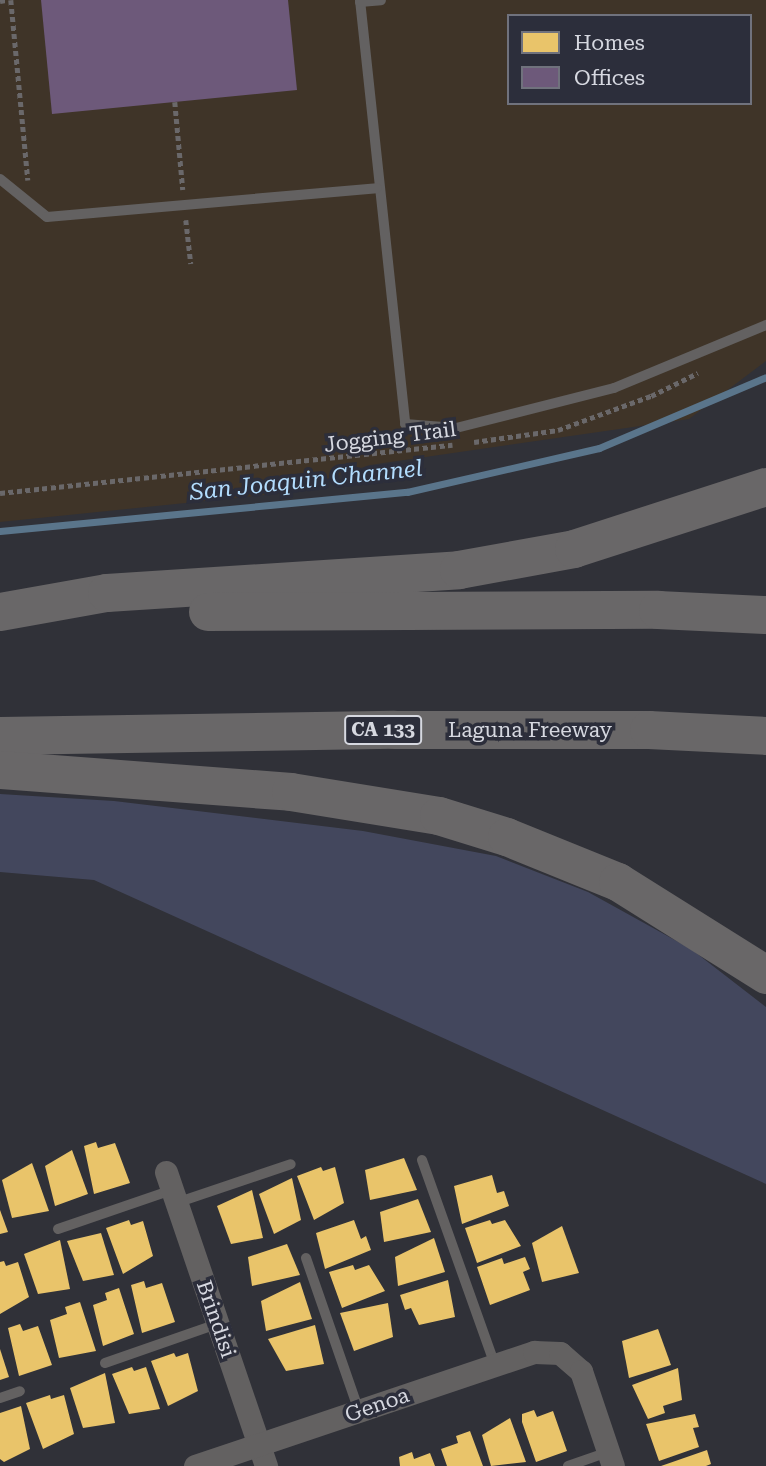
<!DOCTYPE html>
<style>
body{margin:0}
#map{position:relative;width:766px;height:1466px;overflow:hidden;background:#303138;font-family:"Roboto Serif",serif}
div>[style]{position:absolute}
.commercial>*{inset:0;background:#3f3428}
.green>*{inset:0;background:#43475d}
.homes>*{inset:0;background:#e9c46a}
.offices>*{inset:0;background:#6d597a}
.stream>*{height:7px;margin:-3.5px;padding:0 3.5px;transform-origin:3.5px;border-radius:3.5px;background:#5a758b}
.path>*{height:4.5px;margin-top:-2.25px;transform-origin:0;background:repeating-linear-gradient(90deg,#6a686a 0 5px,transparent 0 8.5px)}
.service>*{height:10px;margin:-5px;padding:0 5px;transform-origin:5px;border-radius:5px;background:#636161}
.minor>*{height:23px;margin:-11.5px;padding:0 11.5px;transform-origin:11.5px;border-radius:11.5px;background:#636161}
.motorway>*{height:38px;margin:-19px;padding:0 19px;transform-origin:19px;border-radius:19px;background:#696768}
span{translate:-50% -50%;white-space:nowrap;text-align:center;line-height:1.15;-webkit-text-stroke:7px #2c2e3b;paint-order:stroke}
.shield-label span{padding:2px 5px;background:#2c2e3b;border:2px solid;border-radius:5px;-webkit-text-stroke-width:0}
.shield-label{font-size:19px;color:#d6d8e0;font-weight:700}
.street-label{font-size:21px;color:#d6d8e0}
.water-label{font-size:23px;color:#b2dcfd;font-style:italic}
.legend{position:absolute;left:507px;top:14px;width:245px;height:91px;box-sizing:border-box;background:#2c2e3b;border:2px solid #70727d;margin:0;padding:9px 12px;list-style:none;font-size:21px;color:#d6d8e0}
.legend li{display:flex;align-items:center;gap:14px;height:35px}
.legend b{width:35px;border:2px solid #70727d}
</style>
<div id="map">
<div class="commercial">
<i style="clip-path:polygon(evenodd,0 0,766px 0,766px 361px,689px 419px,370px 465px,283px 493px,0 522px,0 0,509px 16px,750px 16px,750px 103px,509px 103px,509px 16px)"></i>
</div>
<div class="green">
<i style="clip-path:polygon(0 794px,114px 801px,363px 831px,496px 856px,588px 892px,691px 949px,766px 1007px,766px 1184px,94px 880px,0 872px)"></i>
</div>
<div class="homes">
<i style="clip-path:polygon(96px 1142px,98px 1148px,115px 1143px,130px 1183px,94px 1194px,84px 1146px)"></i>
<i style="clip-path:polygon(72px 1150px,88px 1194px,55px 1206px,45px 1166px)"></i>
<i style="clip-path:polygon(404px 1158px,417px 1190px,370px 1200px,365px 1170px)"></i>
<i style="clip-path:polygon(32px 1163px,49px 1211px,12px 1218px,2px 1180px)"></i>
<i style="clip-path:polygon(321px 1167px,323px 1171px,335px 1167px,344px 1203px,314px 1220px,297px 1176px)"></i>
<i style="clip-path:polygon(492px 1175px,497px 1193px,504px 1191px,509px 1206px,462px 1224px,454px 1186px)"></i>
<i style="clip-path:polygon(292px 1178px,301px 1220px,274px 1234px,259px 1194px)"></i>
<i style="clip-path:polygon(252px 1190px,263px 1238px,231px 1244px,217px 1206px)"></i>
<i style="clip-path:polygon(418px 1199px,431px 1232px,384px 1242px,380px 1212px)"></i>
<i style="clip-path:polygon(0 1210px,8px 1232px,0 1234px)"></i>
<i style="clip-path:polygon(129px 1220px,131px 1225px,143px 1221px,153px 1256px,123px 1274px,106px 1228px)"></i>
<i style="clip-path:polygon(354px 1220px,361px 1239px,366px 1236px,371px 1250px,325px 1269px,316px 1233px)"></i>
<i style="clip-path:polygon(490px 1220px,492px 1224px,505px 1220px,521px 1246px,477px 1263px,465px 1228px)"></i>
<i style="clip-path:polygon(562px 1226px,579px 1273px,542px 1282px,532px 1243px)"></i>
<i style="clip-path:polygon(101px 1233px,114px 1275px,83px 1281px,67px 1241px)"></i>
<i style="clip-path:polygon(434px 1238px,445px 1272px,398px 1286px,395px 1257px)"></i>
<i style="clip-path:polygon(60px 1240px,70px 1289px,38px 1294px,24px 1254px)"></i>
<i style="clip-path:polygon(287px 1244px,300px 1275px,252px 1286px,248px 1257px)"></i>
<i style="clip-path:polygon(525px 1257px,530px 1269px,523px 1272px,530px 1290px,490px 1305px,477px 1267px,502px 1258px,504px 1264px)"></i>
<i style="clip-path:polygon(4px 1261px,6px 1266px,18px 1262px,29px 1297px,0 1314px,0 1262px)"></i>
<i style="clip-path:polygon(353px 1265px,355px 1270px,369px 1265px,385px 1291px,342px 1308px,329px 1272px)"></i>
<i style="clip-path:polygon(448px 1280px,455px 1317px,419px 1325px,411px 1308px,405px 1310px,400px 1295px)"></i>
<i style="clip-path:polygon(144px 1281px,146px 1288px,162px 1283px,175px 1322px,142px 1333px,131px 1285px)"></i>
<i style="clip-path:polygon(300px 1282px,312px 1319px,266px 1331px,261px 1301px)"></i>
<i style="clip-path:polygon(119px 1288px,134px 1334px,103px 1346px,93px 1305px,107px 1300px,105px 1293px)"></i>
<i style="clip-path:polygon(80px 1302px,96px 1351px,59px 1358px,50px 1320px,67px 1314px,65px 1307px)"></i>
<i style="clip-path:polygon(388px 1303px,393px 1337px,354px 1351px,340px 1313px)"></i>
<i style="clip-path:polygon(20px 1324px,23px 1331px,38px 1326px,52px 1365px,19px 1376px,8px 1328px)"></i>
<i style="clip-path:polygon(315px 1325px,324px 1364px,286px 1371px,268px 1339px)"></i>
<i style="clip-path:polygon(658px 1329px,671px 1365px,629px 1378px,622px 1341px)"></i>
<i style="clip-path:polygon(0 1349px,9px 1377px,0 1380px)"></i>
<i style="clip-path:polygon(174px 1353px,176px 1357px,188px 1353px,198px 1391px,168px 1406px,151px 1361px)"></i>
<i style="clip-path:polygon(132px 1367px,134px 1371px,146px 1367px,160px 1409px,129px 1414px,112px 1374px)"></i>
<i style="clip-path:polygon(678px 1368px,682px 1400px,663px 1406px,665px 1413px,648px 1419px,632px 1385px)"></i>
<i style="clip-path:polygon(105px 1373px,115px 1423px,83px 1428px,70px 1388px)"></i>
<i style="clip-path:polygon(50px 1395px,51px 1399px,64px 1395px,74px 1434px,43px 1449px,26px 1403px)"></i>
<i style="clip-path:polygon(21px 1406px,30px 1449px,4px 1462px,0 1459px,0 1413px)"></i>
<i style="clip-path:polygon(534px 1410px,537px 1417px,553px 1411px,567px 1451px,536px 1462px,522px 1422px,522px 1414px)"></i>
<i style="clip-path:polygon(695px 1414px,699px 1427px,693px 1428px,699px 1447px,659px 1461px,646px 1424px)"></i>
<i style="clip-path:polygon(510px 1418px,526px 1462px,491px 1466px,482px 1435px)"></i>
<i style="clip-path:polygon(470px 1431px,483px 1466px,447px 1466px,441px 1449px,458px 1443px,456px 1436px)"></i>
<i style="clip-path:polygon(707px 1450px,711px 1464px,706px 1466px,661px 1466px)"></i>
<i style="clip-path:polygon(412px 1452px,414px 1459px,430px 1453px,435px 1466px,400px 1466px,399px 1457px)"></i>
</div>
<div class="offices">
<i style="clip-path:polygon(41px 0,288px 0,297px 90px,52px 114px)"></i>
</div>
<div class="stream">
<i style="left:0;top:531px;width:409px;rotate:-5.5deg"></i>
<i style="left:407px;top:492px;width:197px;rotate:-12.9deg"></i>
<i style="left:599px;top:448px;width:181px;rotate:-23deg"></i>
</div>
<div class="path">
<i style="left:11px;top:0;width:181px;rotate:84.6deg"></i>
<i style="left:0;top:1px;width:6px;rotate:-9deg"></i>
<i style="left:175px;top:102px;width:88px;rotate:84.8deg"></i>
<i style="left:186px;top:220px;width:44px;rotate:83.5deg"></i>
<i style="left:474px;top:442px;width:85px;rotate:-8.1deg"></i>
<i style="left:558px;top:430px;width:99px;rotate:-20.1deg"></i>
<i style="left:651px;top:396px;width:52px;rotate:-26.1deg"></i>
<i style="left:0;top:493px;width:455px;rotate:-6.1deg"></i>
</div>
<div class="service">
<i style="left:360px;top:0;width:426px;rotate:83.9deg"></i>
<i style="left:405px;top:424px;width:51px;rotate:4.5deg"></i>
<i style="left:456px;top:428px;width:163px;rotate:-14.2deg"></i>
<i style="left:614px;top:388px;width:165px;rotate:-22.5deg"></i>
<i style="left:360px;top:2px;width:21px;rotate:-5deg"></i>
<i style="left:0;top:179px;width:60px;rotate:39deg"></i>
<i style="left:47px;top:217px;width:331px;rotate:-5deg"></i>
<i style="left:422px;top:1160px;width:218px;rotate:70.4deg"></i>
<i style="left:176px;top:1203px;width:121px;rotate:-18.7deg"></i>
<i style="left:58px;top:1229px;width:120px;rotate:-18.9deg"></i>
<i style="left:306px;top:1258px;width:162px;rotate:70.9deg"></i>
<i style="left:105px;top:1363px;width:119px;rotate:-19.2deg"></i>
<i style="left:0;top:1398px;width:21px;rotate:-19deg"></i>
<i style="left:568px;top:1466px;width:42px;rotate:-19.3deg"></i>
</div>
<div class="minor">
<i style="left:166px;top:1172px;width:311px;rotate:71.2deg"></i>
<i style="left:195px;top:1466px;width:358px;rotate:-18.6deg"></i>
<i style="left:534px;top:1352px;width:26px;rotate:2deg"></i>
<i style="left:560px;top:1353px;width:28px;rotate:41deg"></i>
<i style="left:581px;top:1371px;width:100px;rotate:71.4deg"></i>
</div>
<div class="motorway">
<i style="left:0;top:612px;width:109px;rotate:-10.1deg"></i>
<i style="left:107px;top:593px;width:353px;rotate:-3.7deg"></i>
<i style="left:459px;top:570px;width:117px;rotate:-10.3deg"></i>
<i style="left:574px;top:549px;width:202px;rotate:-17.9deg"></i>
<i style="left:208px;top:612px;width:450px;rotate:-0.3deg"></i>
<i style="left:658px;top:610px;width:108px;rotate:2.7deg"></i>
<i style="left:0;top:736px;width:394px;rotate:-0.9deg"></i>
<i style="left:394px;top:730px;width:255px"></i>
<i style="left:649px;top:730px;width:117px;rotate:2.9deg"></i>
<i style="left:0;top:770px;width:292px;rotate:4.3deg"></i>
<i style="left:291px;top:792px;width:150px;rotate:9.2deg"></i>
<i style="left:439px;top:816px;width:71px;rotate:17.2deg"></i>
<i style="left:507px;top:837px;width:120px;rotate:22.1deg"></i>
<i style="left:618px;top:882px;width:175px;rotate:32.1deg"></i>
</div>
<div class="shield-label">
<span style="left:383px;top:730px">CA 133</span>
</div>
<div class="street-label">
<span style="left:390px;top:437px;rotate:-7deg">Jogging Trail</span>
<span style="left:530px;top:730px">Laguna Freeway</span>
<span style="left:216px;top:1319px;rotate:71deg">Brindisi</span>
<span style="left:377px;top:1405px;rotate:-19deg">Genoa</span>
</div>
<div class="water-label">
<span style="left:306px;top:481px;rotate:-6deg">San Joaquin Channel</span>
</div>
<ul class="legend">
<li><b style="height:19px;background:#e9c46a"></b>Homes</li>
<li><b style="height:19px;background:#6d597a"></b>Offices</li>
</ul>
</div>
